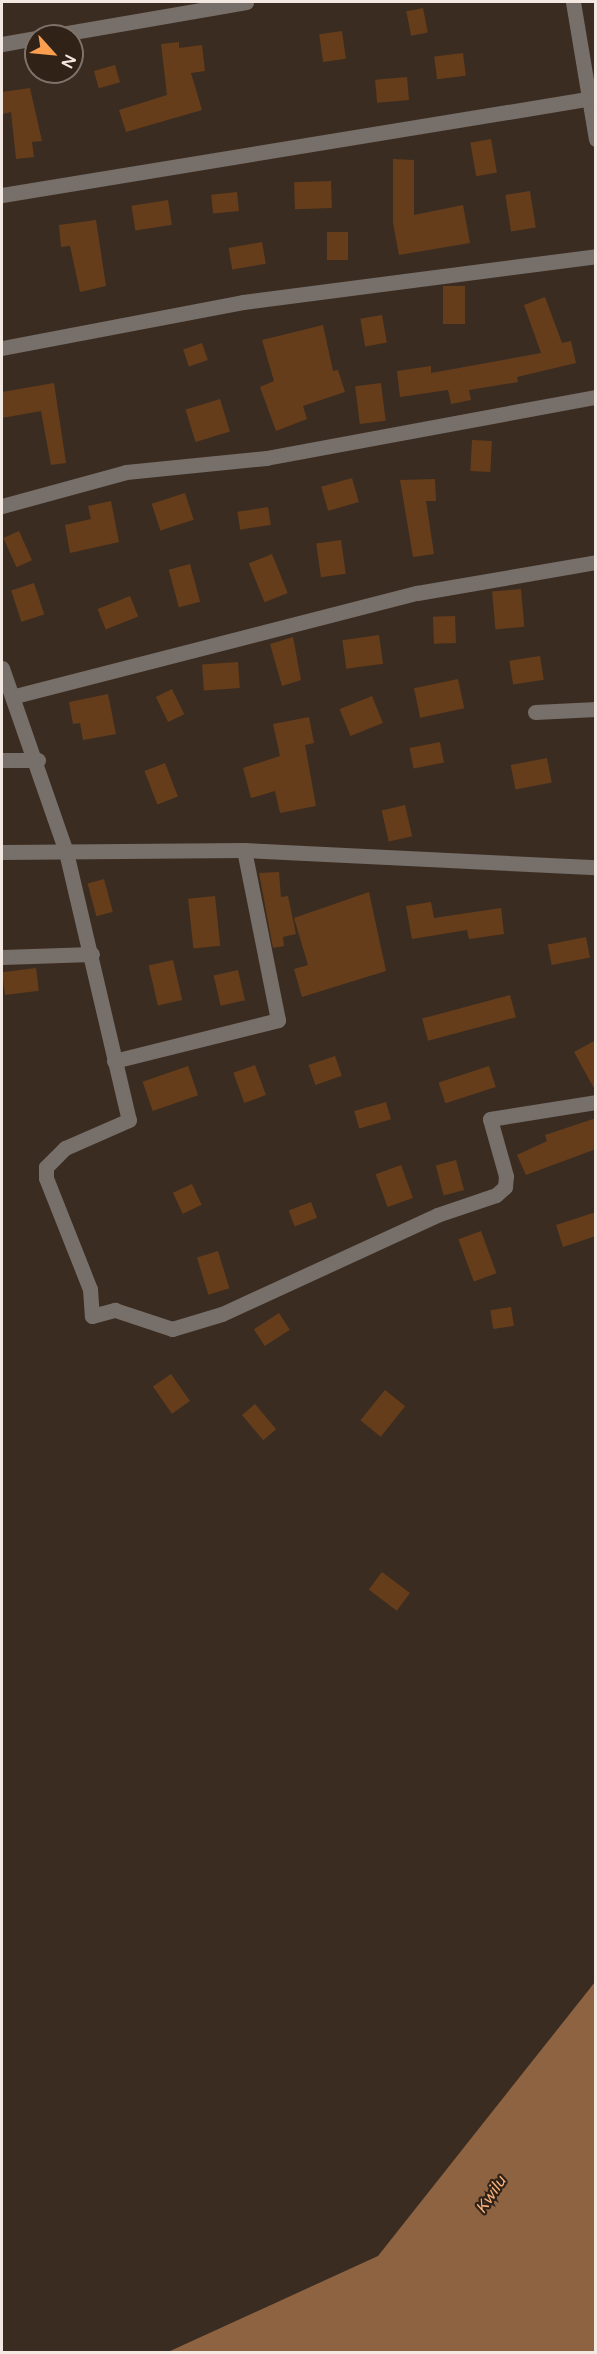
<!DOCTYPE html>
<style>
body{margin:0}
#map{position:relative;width:597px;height:2354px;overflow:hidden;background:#3b2c21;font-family:"Varela Round",sans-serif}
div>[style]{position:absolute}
.water>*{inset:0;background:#8e6342}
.building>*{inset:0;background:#653d1b;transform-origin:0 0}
.minor>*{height:15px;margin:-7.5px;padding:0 7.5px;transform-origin:7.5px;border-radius:7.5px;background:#776f69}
span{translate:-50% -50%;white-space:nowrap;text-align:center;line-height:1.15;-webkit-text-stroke:4.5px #312217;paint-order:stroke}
.water-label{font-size:16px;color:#f6b37f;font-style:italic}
.frame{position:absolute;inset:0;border:3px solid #f3e9e2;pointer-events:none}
.north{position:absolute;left:24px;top:24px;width:60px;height:60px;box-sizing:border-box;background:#312217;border:2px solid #7f7268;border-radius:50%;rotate:117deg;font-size:16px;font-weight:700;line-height:24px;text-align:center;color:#f3e9e2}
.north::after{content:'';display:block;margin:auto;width:21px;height:27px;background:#fb9e50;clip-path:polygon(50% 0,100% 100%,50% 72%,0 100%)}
</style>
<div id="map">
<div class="water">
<i style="clip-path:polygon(595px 1982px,595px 2352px,168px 2352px,378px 2256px)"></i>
</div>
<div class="building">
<i style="left:423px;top:8px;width:25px;height:17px;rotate:79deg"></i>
<i style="left:342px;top:31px;width:28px;height:23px;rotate:82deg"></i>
<i style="clip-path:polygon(179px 42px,179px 48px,202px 45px,205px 71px,191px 73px,202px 110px,126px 132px,119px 110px,167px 95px,161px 44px)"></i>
<i style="left:463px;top:53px;width:23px;height:29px;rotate:83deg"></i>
<i style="left:115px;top:65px;width:18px;height:22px;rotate:74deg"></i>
<i style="left:407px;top:77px;width:23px;height:32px;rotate:85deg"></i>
<i style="clip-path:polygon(30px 88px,42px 141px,32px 142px,34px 157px,16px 159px,11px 112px,3px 114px,2px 92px)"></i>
<i style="left:491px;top:139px;width:34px;height:21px;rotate:80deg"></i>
<i style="clip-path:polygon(393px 159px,414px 160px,414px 215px,463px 205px,470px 243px,399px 255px,393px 223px)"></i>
<i style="left:331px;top:181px;width:27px;height:37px;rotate:88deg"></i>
<i style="left:530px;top:191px;width:37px;height:25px;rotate:81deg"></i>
<i style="left:237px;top:192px;width:19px;height:26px;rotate:84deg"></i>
<i style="left:168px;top:200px;width:25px;height:37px;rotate:81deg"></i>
<i style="clip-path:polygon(96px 220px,106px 286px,80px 292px,70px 246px,61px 247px,59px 225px)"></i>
<i style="left:327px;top:232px;width:21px;height:28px"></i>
<i style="left:262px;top:242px;width:22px;height:34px;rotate:80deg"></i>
<i style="left:443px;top:286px;width:22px;height:38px"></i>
<i style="clip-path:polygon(545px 297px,562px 343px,571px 341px,576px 363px,517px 377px,518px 382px,469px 390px,471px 400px,451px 404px,448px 390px,400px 397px,397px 371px,431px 366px,431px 373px,541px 353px,524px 305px)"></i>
<i style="left:382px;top:315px;width:28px;height:22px;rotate:80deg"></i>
<i style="clip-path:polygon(323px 325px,333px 371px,338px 370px,345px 392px,303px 406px,307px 419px,276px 431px,260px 387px,274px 381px,262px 340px)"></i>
<i style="left:202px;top:343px;width:18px;height:20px;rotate:71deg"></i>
<i style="clip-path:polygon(54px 383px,66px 463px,51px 465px,41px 411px,2px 418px,2px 392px)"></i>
<i style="left:381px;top:383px;width:38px;height:26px;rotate:83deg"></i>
<i style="left:220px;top:399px;width:34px;height:36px;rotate:73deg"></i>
<i style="left:472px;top:440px;width:20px;height:31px;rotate:3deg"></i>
<i style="left:352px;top:478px;width:25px;height:32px;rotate:74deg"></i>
<i style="clip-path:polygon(435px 479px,436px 501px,426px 501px,434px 554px,413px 557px,400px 480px)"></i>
<i style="left:185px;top:493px;width:28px;height:35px;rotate:72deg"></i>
<i style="clip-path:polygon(111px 501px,119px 542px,70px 553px,65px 525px,91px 519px,88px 506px)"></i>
<i style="left:268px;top:507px;width:18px;height:31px;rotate:81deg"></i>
<i style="left:19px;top:531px;width:32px;height:17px;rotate:66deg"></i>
<i style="left:341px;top:540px;width:34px;height:25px;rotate:82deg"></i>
<i style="left:272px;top:554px;width:42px;height:25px;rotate:68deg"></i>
<i style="left:190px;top:564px;width:39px;height:22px;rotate:75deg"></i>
<i style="left:34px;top:583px;width:33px;height:24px;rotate:72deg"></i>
<i style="left:521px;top:589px;width:38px;height:29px;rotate:85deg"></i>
<i style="left:130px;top:596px;width:22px;height:35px;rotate:68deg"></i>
<i style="left:455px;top:616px;width:27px;height:22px;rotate:88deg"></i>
<i style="left:379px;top:635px;width:29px;height:37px;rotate:82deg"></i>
<i style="clip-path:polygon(293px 637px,301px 680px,282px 686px,270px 644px)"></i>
<i style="left:540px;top:656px;width:24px;height:31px;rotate:81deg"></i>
<i style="left:238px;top:662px;width:26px;height:36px;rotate:86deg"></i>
<i style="left:458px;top:679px;width:30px;height:45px;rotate:78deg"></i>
<i style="left:172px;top:689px;width:28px;height:18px;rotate:64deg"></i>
<i style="clip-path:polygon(108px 694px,116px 734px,83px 740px,80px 723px,73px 724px,69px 702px)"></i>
<i style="left:372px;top:696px;width:29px;height:35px;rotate:68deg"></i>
<i style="clip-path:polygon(309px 717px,314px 743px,305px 745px,316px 806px,280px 813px,275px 791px,251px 798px,243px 768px,280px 756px,273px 724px)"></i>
<i style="left:440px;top:742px;width:21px;height:31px;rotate:79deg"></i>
<i style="left:547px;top:758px;width:25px;height:37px;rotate:79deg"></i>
<i style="left:165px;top:763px;width:36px;height:22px;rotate:69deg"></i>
<i style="left:405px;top:805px;width:32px;height:24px;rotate:77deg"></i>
<i style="clip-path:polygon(279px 872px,281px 897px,288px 896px,296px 934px,283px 937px,284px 946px,273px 948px,259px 873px)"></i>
<i style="left:104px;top:879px;width:34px;height:17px;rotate:75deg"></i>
<i style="clip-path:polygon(369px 892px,386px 971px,302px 997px,294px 969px,308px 965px,294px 918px)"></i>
<i style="left:215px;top:896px;width:50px;height:27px;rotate:84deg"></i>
<i style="clip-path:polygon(431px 902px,434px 918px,501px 908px,504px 934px,469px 939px,467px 930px,412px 939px,406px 906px)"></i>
<i style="left:586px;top:937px;width:21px;height:39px;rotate:79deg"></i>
<i style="left:173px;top:960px;width:41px;height:25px;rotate:77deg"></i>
<i style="left:36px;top:968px;width:23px;height:34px;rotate:83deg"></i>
<i style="left:238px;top:970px;width:31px;height:25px;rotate:77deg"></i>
<i style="left:510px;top:995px;width:23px;height:91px;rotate:75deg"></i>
<i style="clip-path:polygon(596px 1040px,596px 1092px,574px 1052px)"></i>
<i style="left:335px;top:1056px;width:21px;height:28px;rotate:71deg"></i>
<i style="left:255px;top:1065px;width:32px;height:23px;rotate:70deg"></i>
<i style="left:188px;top:1066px;width:31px;height:48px;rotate:71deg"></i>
<i style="left:489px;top:1066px;width:22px;height:53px;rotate:72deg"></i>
<i style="left:386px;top:1102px;width:18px;height:33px;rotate:74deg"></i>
<i style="clip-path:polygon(596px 1118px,596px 1149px,526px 1175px,517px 1155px,547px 1141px,545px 1135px)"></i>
<i style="left:456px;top:1160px;width:31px;height:21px;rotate:75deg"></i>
<i style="left:401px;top:1165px;width:35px;height:27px;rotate:70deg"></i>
<i style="left:192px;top:1184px;width:23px;height:21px;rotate:65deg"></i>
<i style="left:311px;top:1202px;width:17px;height:24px;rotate:69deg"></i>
<i style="clip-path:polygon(596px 1212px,596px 1236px,563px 1247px,556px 1225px)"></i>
<i style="left:481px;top:1231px;width:45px;height:24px;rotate:70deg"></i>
<i style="left:218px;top:1251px;width:39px;height:22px;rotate:73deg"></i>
<i style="left:511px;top:1307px;width:19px;height:21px;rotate:81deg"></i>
<i style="left:279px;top:1313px;width:20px;height:30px;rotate:57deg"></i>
<i style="left:171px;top:1374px;width:33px;height:22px;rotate:55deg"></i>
<i style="left:385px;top:1390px;width:26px;height:39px;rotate:39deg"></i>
<i style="left:255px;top:1404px;width:33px;height:17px;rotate:50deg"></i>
<i style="left:382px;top:1572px;width:35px;height:22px;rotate:37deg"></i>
</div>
<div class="minor">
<i style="left:573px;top:2px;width:139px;rotate:80.5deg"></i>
<i style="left:50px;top:36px;width:199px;rotate:-9.8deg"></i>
<i style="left:2px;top:44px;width:35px;rotate:-10deg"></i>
<i style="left:2px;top:195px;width:593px;rotate:-9.32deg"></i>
<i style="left:2px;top:348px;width:245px;rotate:-10.8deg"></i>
<i style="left:243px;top:302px;width:356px;rotate:-7.4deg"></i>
<i style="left:2px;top:506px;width:129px;rotate:-15.3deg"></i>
<i style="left:126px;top:472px;width:141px;rotate:-5.7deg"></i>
<i style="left:266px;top:458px;width:336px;rotate:-10.5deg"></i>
<i style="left:2px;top:668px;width:195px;rotate:70.8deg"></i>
<i style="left:66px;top:852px;width:275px;rotate:76.8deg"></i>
<i style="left:129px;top:1120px;width:70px;rotate:156.4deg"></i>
<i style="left:65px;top:1148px;width:27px;rotate:135deg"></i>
<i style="left:46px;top:1167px;width:11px;rotate:90deg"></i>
<i style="left:46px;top:1178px;width:119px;rotate:68.4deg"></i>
<i style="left:90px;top:1289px;width:27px;rotate:86deg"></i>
<i style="left:92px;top:1316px;width:24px;rotate:-15deg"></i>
<i style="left:115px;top:1310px;width:60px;rotate:18.4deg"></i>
<i style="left:172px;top:1329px;width:52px;rotate:-16.7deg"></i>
<i style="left:222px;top:1314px;width:237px;rotate:-24.7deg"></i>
<i style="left:437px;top:1215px;width:62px;rotate:-18.7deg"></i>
<i style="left:496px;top:1195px;width:12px;rotate:-42deg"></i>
<i style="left:505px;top:1187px;width:11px;rotate:-85deg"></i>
<i style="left:506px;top:1176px;width:59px;rotate:-105.7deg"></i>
<i style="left:490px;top:1119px;width:107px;rotate:-9.1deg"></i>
<i style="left:15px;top:696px;width:415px;rotate:-14.4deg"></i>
<i style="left:417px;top:593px;width:182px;rotate:-9.8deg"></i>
<i style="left:535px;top:712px;width:61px;rotate:-2.8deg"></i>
<i style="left:2px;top:760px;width:36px"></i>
<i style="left:2px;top:852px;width:242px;rotate:-0.5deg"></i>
<i style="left:244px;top:850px;width:352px;rotate:2.8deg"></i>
<i style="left:2px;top:957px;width:90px;rotate:-1.9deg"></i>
<i style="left:114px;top:1061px;width:169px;rotate:-14deg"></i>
<i style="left:278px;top:1020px;width:173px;rotate:-101.3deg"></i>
</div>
<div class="water-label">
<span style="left:491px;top:2195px;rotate:-56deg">Kwilu</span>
</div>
<div class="frame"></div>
<div class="north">N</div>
</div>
